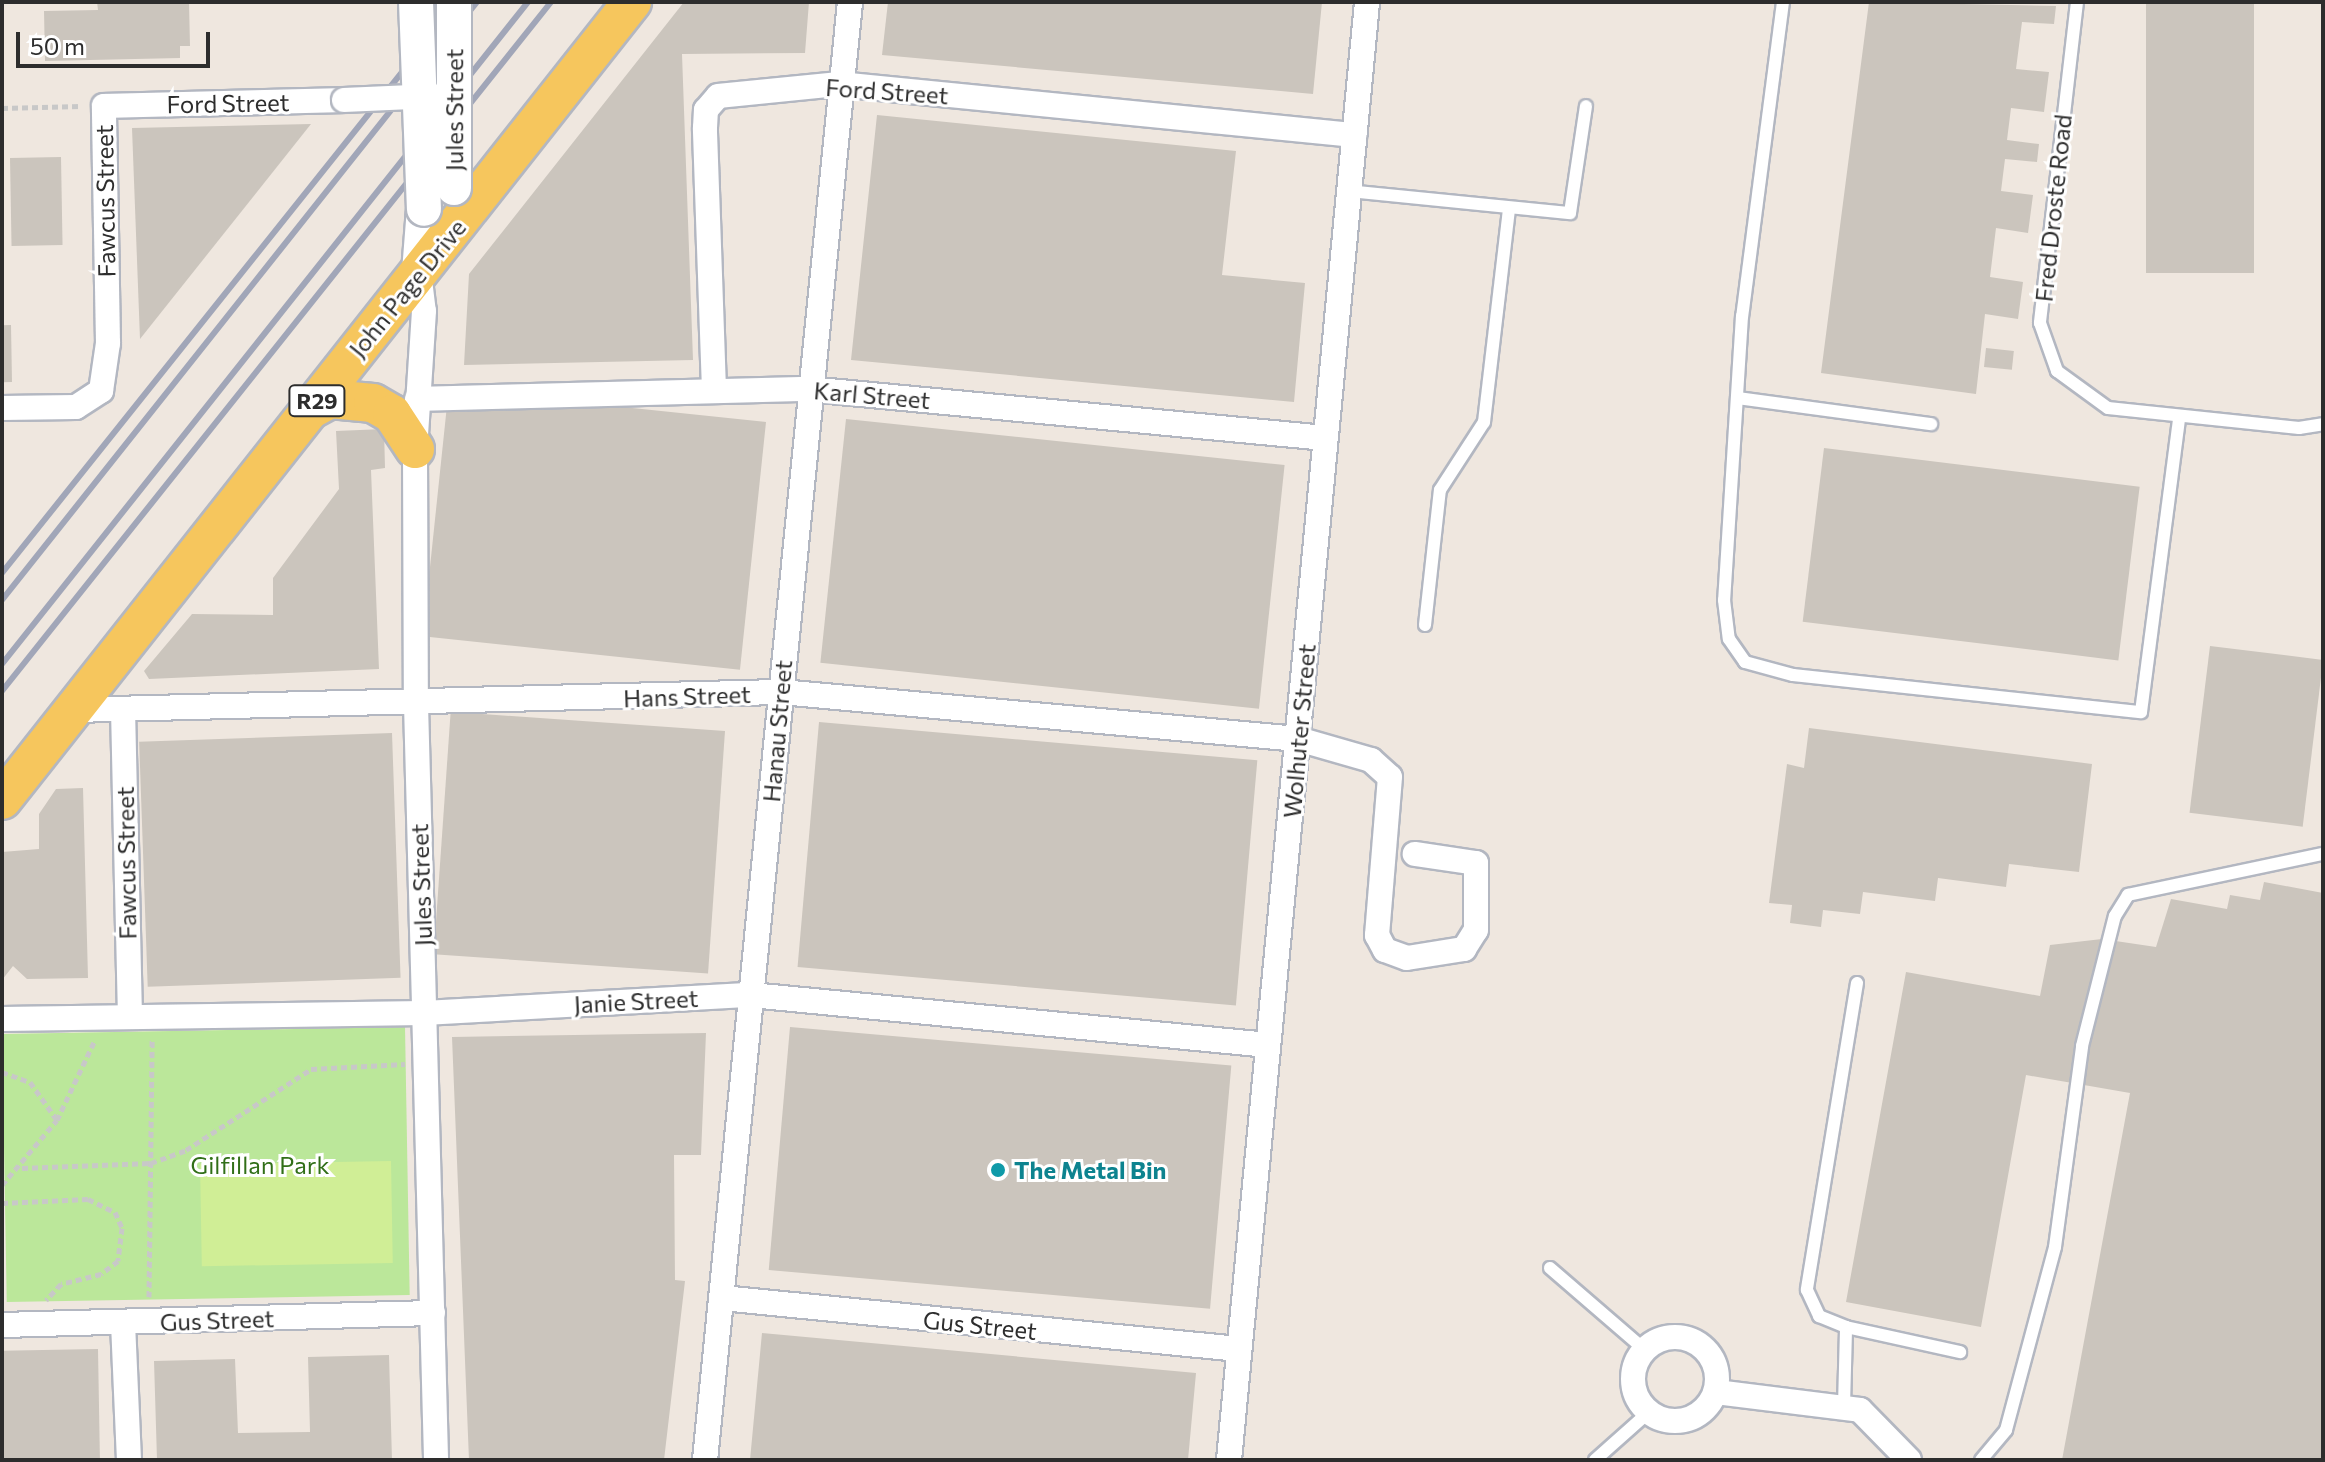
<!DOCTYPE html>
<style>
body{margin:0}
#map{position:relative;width:2325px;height:1462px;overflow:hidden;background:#efe7df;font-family:Commissioner,sans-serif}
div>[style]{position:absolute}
.green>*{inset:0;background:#bbe79a;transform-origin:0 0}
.pitch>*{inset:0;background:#d0ee96;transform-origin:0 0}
.building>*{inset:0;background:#cbc5bd;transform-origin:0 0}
.path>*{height:5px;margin-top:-2.5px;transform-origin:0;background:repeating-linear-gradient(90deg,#c8c8c8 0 6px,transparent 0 10px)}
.roads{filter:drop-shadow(2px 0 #b3b7c1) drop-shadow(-2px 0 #b3b7c1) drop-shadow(0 2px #b3b7c1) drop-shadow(0 -2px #b3b7c1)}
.service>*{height:12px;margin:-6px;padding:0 6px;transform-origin:6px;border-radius:6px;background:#fff}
.minor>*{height:24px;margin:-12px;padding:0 12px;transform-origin:12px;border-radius:12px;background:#fff}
.minor>.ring{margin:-12px;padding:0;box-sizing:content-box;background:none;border:24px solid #fff;border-radius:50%}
.secondary>*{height:34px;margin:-17px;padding:0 17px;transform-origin:17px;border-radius:17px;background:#fff}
.primary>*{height:38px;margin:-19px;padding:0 19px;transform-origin:19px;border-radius:19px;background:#f6c65d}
.rail>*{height:6px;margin:-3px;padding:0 3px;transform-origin:3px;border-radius:3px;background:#a1a6b8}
.bridges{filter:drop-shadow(2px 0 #b3b7c1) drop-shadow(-2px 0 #b3b7c1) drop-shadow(0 2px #b3b7c1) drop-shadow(0 -2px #b3b7c1)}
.minor-bridge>*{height:24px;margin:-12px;padding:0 12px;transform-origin:12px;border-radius:12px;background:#fff}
.secondary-bridge>*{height:34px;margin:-17px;padding:0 17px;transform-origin:17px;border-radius:17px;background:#fff}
.dots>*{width:22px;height:22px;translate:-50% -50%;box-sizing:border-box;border:4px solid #fff;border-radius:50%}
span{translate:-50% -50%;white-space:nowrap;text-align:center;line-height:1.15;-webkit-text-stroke:6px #fff;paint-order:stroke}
.shield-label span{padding:2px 6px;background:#fff;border:2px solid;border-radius:6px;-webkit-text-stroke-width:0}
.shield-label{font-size:22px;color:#2d2d2d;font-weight:700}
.street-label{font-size:24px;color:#2d2d2d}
.park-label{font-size:24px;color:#316f18}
.culture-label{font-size:24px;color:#0d838f;font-weight:700}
.left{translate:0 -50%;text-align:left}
.frame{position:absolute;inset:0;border:4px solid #2d2d2d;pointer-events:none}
.scale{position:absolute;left:16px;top:32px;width:194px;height:36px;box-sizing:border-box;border:4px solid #2d2d2d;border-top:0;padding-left:10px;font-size:24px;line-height:28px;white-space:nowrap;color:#2d2d2d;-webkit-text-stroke:6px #fff;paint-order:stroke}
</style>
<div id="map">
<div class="green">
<i style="left:405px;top:1027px;width:268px;height:403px;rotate:89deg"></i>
</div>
<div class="pitch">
<i style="left:391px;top:1161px;width:102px;height:191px;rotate:89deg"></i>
</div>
<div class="building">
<i style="clip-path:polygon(97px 2px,189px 2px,190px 46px,180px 46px,180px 58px,45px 61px,44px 11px,98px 10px)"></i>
<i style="clip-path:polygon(684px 2px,809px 2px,805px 53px,682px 54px,693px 360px,464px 365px,469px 274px)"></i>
<i style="clip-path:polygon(888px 2px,1322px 2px,1313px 94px,882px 55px)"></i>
<i style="clip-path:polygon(1869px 2px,2056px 6px,2054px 24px,2022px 22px,2016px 69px,2049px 72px,2044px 112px,2011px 108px,2007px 140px,2039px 144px,2037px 162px,2005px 159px,2001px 191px,2033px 195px,2028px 233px,1996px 228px,1990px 277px,2023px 282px,2018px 319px,1985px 314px,1976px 394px,1821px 373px)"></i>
<i style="left:2146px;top:2px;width:108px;height:271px"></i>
<i style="clip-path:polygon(877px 115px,1236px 151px,1222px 275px,1305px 283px,1294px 402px,851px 360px)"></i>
<i style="clip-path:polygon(311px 124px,140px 339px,132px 128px)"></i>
<i style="left:61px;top:157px;width:88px;height:51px;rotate:89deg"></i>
<i style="left:11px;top:325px;width:57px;height:9px;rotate:89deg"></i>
<i style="left:1986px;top:348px;width:28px;height:19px;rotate:6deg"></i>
<i style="left:846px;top:419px;width:441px;height:245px;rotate:6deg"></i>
<i style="left:766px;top:422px;width:249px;height:319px;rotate:96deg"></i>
<i style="clip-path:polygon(384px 429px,385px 468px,371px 470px,379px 669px,149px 679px,144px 671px,192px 614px,273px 615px,273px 578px,339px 489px,336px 431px)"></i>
<i style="left:1824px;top:448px;width:318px;height:175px;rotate:7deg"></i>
<i style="left:2210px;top:646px;width:114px;height:168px;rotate:7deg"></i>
<i style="left:819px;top:722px;width:440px;height:246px;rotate:5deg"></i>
<i style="clip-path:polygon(1809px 728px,2092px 764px,2079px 872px,2009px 864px,2006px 887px,1938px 878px,1935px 901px,1863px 892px,1860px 914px,1823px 910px,1821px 927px,1790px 923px,1792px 905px,1769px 903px,1787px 764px,1804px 768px)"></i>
<i style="left:725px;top:731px;width:243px;height:275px;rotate:94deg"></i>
<i style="left:392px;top:733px;width:245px;height:253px;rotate:88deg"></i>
<i style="clip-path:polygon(83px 788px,88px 978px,27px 979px,13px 966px,2px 980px,2px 852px,39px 849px,39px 814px,56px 789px)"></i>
<i style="clip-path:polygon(2264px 882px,2323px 893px,2323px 1460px,2062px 1460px,2130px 1093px,2026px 1075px,1981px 1327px,1846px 1302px,1906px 972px,2040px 996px,2050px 945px,2102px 939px,2156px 947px,2171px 899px,2227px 909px,2230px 895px,2260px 900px)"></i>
<i style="left:790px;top:1027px;width:443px;height:244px;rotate:5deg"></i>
<i style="clip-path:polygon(706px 1033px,701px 1155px,674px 1155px,675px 1280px,685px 1281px,664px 1460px,469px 1460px,452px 1037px)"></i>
<i style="clip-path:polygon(762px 1333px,1196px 1373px,1188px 1460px,750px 1460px)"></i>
<i style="left:98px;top:1349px;width:111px;height:96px;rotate:89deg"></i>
<i style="clip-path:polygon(389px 1355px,392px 1460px,157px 1460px,154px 1361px,235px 1359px,238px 1433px,310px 1432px,308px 1357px)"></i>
</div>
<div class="path">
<i style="left:2px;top:108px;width:79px;rotate:-1.5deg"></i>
<i style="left:2px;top:1072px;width:30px;rotate:20deg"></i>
<i style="left:30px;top:1082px;width:47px;rotate:54.6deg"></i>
<i style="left:22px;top:1168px;width:129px;rotate:-2.2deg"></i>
<i style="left:151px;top:1163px;width:37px;rotate:-20deg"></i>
<i style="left:186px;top:1150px;width:149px;rotate:-32.9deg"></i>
<i style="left:311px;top:1069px;width:94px;rotate:-3deg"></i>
<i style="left:2px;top:1185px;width:85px;rotate:-49.8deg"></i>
<i style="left:57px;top:1120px;width:89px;rotate:-64.6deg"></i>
<i style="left:2px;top:1203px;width:86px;rotate:-2.7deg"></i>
<i style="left:88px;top:1199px;width:30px;rotate:26deg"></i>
<i style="left:115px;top:1212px;width:17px;rotate:66deg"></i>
<i style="left:122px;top:1228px;width:33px;rotate:97deg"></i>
<i style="left:118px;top:1261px;width:21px;rotate:143deg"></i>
<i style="left:101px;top:1274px;width:41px;rotate:166deg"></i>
<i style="left:61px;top:1284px;width:22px;rotate:133deg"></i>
<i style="left:149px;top:1297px;width:258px;rotate:-89.3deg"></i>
</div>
<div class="roads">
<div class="service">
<i style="left:1783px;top:2px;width:317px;rotate:97.4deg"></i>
<i style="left:1742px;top:316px;width:285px;rotate:93.6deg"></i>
<i style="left:1724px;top:600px;width:39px;rotate:83deg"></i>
<i style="left:1729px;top:639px;width:28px;rotate:55deg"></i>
<i style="left:1745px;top:662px;width:50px;rotate:15.2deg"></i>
<i style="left:1793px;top:675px;width:350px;rotate:6.1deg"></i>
<i style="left:2141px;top:712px;width:296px;rotate:-82.6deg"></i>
<i style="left:2077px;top:2px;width:323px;rotate:96.6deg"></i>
<i style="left:2040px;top:323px;width:51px;rotate:70.5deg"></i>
<i style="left:2057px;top:371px;width:63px;rotate:36deg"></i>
<i style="left:2108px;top:408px;width:192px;rotate:6deg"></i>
<i style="left:2299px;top:428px;width:24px;rotate:-9deg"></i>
<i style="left:1348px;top:191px;width:223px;rotate:5.7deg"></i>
<i style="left:1570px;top:213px;width:108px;rotate:-81.5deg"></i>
<i style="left:1738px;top:398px;width:195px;rotate:7.7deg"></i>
<i style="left:1425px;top:625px;width:136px;rotate:-83.7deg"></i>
<i style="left:1440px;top:490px;width:81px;rotate:-57.1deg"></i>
<i style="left:1484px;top:422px;width:215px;rotate:-83.3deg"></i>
<i style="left:1857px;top:983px;width:311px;rotate:99.3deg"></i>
<i style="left:1807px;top:1290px;width:29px;rotate:65deg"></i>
<i style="left:1819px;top:1316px;width:29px;rotate:22deg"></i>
<i style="left:1846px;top:1327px;width:117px;rotate:12.4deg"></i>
<i style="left:1550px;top:1268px;width:124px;rotate:40.8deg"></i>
<i style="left:1844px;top:1406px;width:79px;rotate:-88.5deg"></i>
<i style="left:1595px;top:1460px;width:71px;rotate:-41.6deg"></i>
<i style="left:1981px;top:1460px;width:39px;rotate:-50deg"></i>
<i style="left:2006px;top:1430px;width:189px;rotate:-75deg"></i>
<i style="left:2055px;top:1247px;width:203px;rotate:-82.3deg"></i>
<i style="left:2082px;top:1046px;width:134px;rotate:-75.8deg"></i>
<i style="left:2115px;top:916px;width:25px;rotate:-58deg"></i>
<i style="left:2128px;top:895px;width:199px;rotate:-11.9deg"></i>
</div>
<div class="minor">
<i style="left:419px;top:272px;width:39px;rotate:83deg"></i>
<i style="left:424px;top:311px;width:138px;rotate:93.7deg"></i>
<i style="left:415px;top:449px;width:255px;rotate:89.8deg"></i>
<i style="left:416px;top:704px;width:756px;rotate:88.48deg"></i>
<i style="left:714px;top:390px;width:262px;rotate:-92deg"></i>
<i style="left:705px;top:128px;width:18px;rotate:-87deg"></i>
<i style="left:706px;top:110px;width:18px;rotate:-49deg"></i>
<i style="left:718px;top:96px;width:122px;rotate:-5.7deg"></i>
<i style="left:839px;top:84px;width:518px;rotate:5.66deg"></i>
<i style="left:417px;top:399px;width:391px;rotate:-1.5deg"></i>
<i style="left:808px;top:389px;width:519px;rotate:5.41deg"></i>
<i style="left:2px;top:408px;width:74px;rotate:-0.8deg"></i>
<i style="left:76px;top:407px;width:30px;rotate:-33deg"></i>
<i style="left:101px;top:391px;width:49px;rotate:-81.7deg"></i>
<i style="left:108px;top:343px;width:237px;rotate:-91deg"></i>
<i style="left:104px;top:106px;width:240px;rotate:-1.4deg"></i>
<i style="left:123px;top:709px;width:308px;rotate:88.7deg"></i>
<i style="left:73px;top:710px;width:708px;rotate:-1.46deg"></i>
<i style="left:781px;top:692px;width:519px;rotate:5.19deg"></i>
<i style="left:1298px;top:739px;width:76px;rotate:16deg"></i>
<i style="left:1371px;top:760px;width:25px;rotate:42deg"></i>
<i style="left:1390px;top:777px;width:159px;rotate:94.7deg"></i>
<i style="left:1377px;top:935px;width:17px;rotate:62deg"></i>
<i style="left:1385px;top:950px;width:23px;rotate:20deg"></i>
<i style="left:1407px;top:958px;width:58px;rotate:-9deg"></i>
<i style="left:1464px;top:949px;width:22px;rotate:-58deg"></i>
<i style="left:1476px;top:930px;width:67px;rotate:-90deg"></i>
<i style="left:1476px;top:863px;width:62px;rotate:-171.6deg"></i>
<i style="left:2px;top:1019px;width:422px;rotate:-0.8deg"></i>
<i style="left:424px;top:1013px;width:327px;rotate:-3.2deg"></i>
<i style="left:751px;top:995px;width:519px;rotate:5.52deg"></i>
<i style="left:722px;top:1298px;width:519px;rotate:5.64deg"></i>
<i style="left:123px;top:1323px;width:137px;rotate:87.5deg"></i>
<i style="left:2px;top:1325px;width:431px;rotate:-1.6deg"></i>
<i class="ring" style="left:1633px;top:1337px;width:60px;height:60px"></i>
<i style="left:1716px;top:1392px;width:145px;rotate:7.1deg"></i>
<i style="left:1860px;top:1410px;width:70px;rotate:45.6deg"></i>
<i style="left:705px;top:1460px;width:1465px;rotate:-84.32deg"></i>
<i style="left:1229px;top:1460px;width:1465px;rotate:-84.59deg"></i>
</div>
<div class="secondary">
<i style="left:419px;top:272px;width:63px;rotate:-85.5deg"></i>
</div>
<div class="primary">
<i style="left:312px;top:409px;width:21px;rotate:-29deg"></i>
<i style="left:330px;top:399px;width:43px;rotate:5.3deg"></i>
<i style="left:373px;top:403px;width:22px;rotate:30deg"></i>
<i style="left:392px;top:414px;width:42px;rotate:56.7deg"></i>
<i style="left:2px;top:800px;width:1017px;rotate:-51.71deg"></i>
</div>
</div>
<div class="rail">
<i style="left:2px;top:573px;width:731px;rotate:-51.39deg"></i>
<i style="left:2px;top:600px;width:764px;rotate:-51.54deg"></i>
<i style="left:2px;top:664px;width:846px;rotate:-51.53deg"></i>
<i style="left:2px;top:691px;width:881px;rotate:-51.45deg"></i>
</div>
<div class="bridges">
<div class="minor-bridge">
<i style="left:344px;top:100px;width:90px;rotate:-2.5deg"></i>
</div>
<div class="secondary-bridge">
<i style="left:416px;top:2px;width:207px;rotate:87.8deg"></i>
<i style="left:454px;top:188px;width:186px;rotate:-90deg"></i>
</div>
</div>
<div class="dots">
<i style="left:998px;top:1170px;background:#0f9aa8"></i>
</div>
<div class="shield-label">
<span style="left:317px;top:401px">R29</span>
</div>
<div class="street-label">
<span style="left:887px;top:91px;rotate:4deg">Ford Street</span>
<span style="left:228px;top:103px;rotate:-1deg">Ford Street</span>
<span style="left:454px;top:110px;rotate:-90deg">Jules Street</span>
<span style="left:105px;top:201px;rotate:-91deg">Fawcus Street</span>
<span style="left:2053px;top:208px;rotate:-84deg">Fred Droste Road</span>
<span style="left:407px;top:288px;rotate:-51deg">John Page Drive</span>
<span style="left:872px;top:395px;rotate:5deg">Karl Street</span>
<span style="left:687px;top:696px;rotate:-2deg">Hans Street</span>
<span style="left:777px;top:731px;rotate:-85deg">Hanau Street</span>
<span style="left:1299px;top:731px;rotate:-85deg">Wolhuter Street</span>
<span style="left:126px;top:863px;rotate:-91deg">Fawcus Street</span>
<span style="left:421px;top:885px;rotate:-92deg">Jules Street</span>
<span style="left:636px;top:1001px;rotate:-3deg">Janie Street</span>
<span style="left:217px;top:1320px;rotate:-2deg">Gus Street</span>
<span style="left:980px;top:1325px;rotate:6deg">Gus Street</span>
</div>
<div class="park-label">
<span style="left:260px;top:1165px">Gilfillan Park</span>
</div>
<div class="culture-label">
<span class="left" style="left:1014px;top:1170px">The Metal Bin</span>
</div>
<div class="frame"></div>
<div class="scale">50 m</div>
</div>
